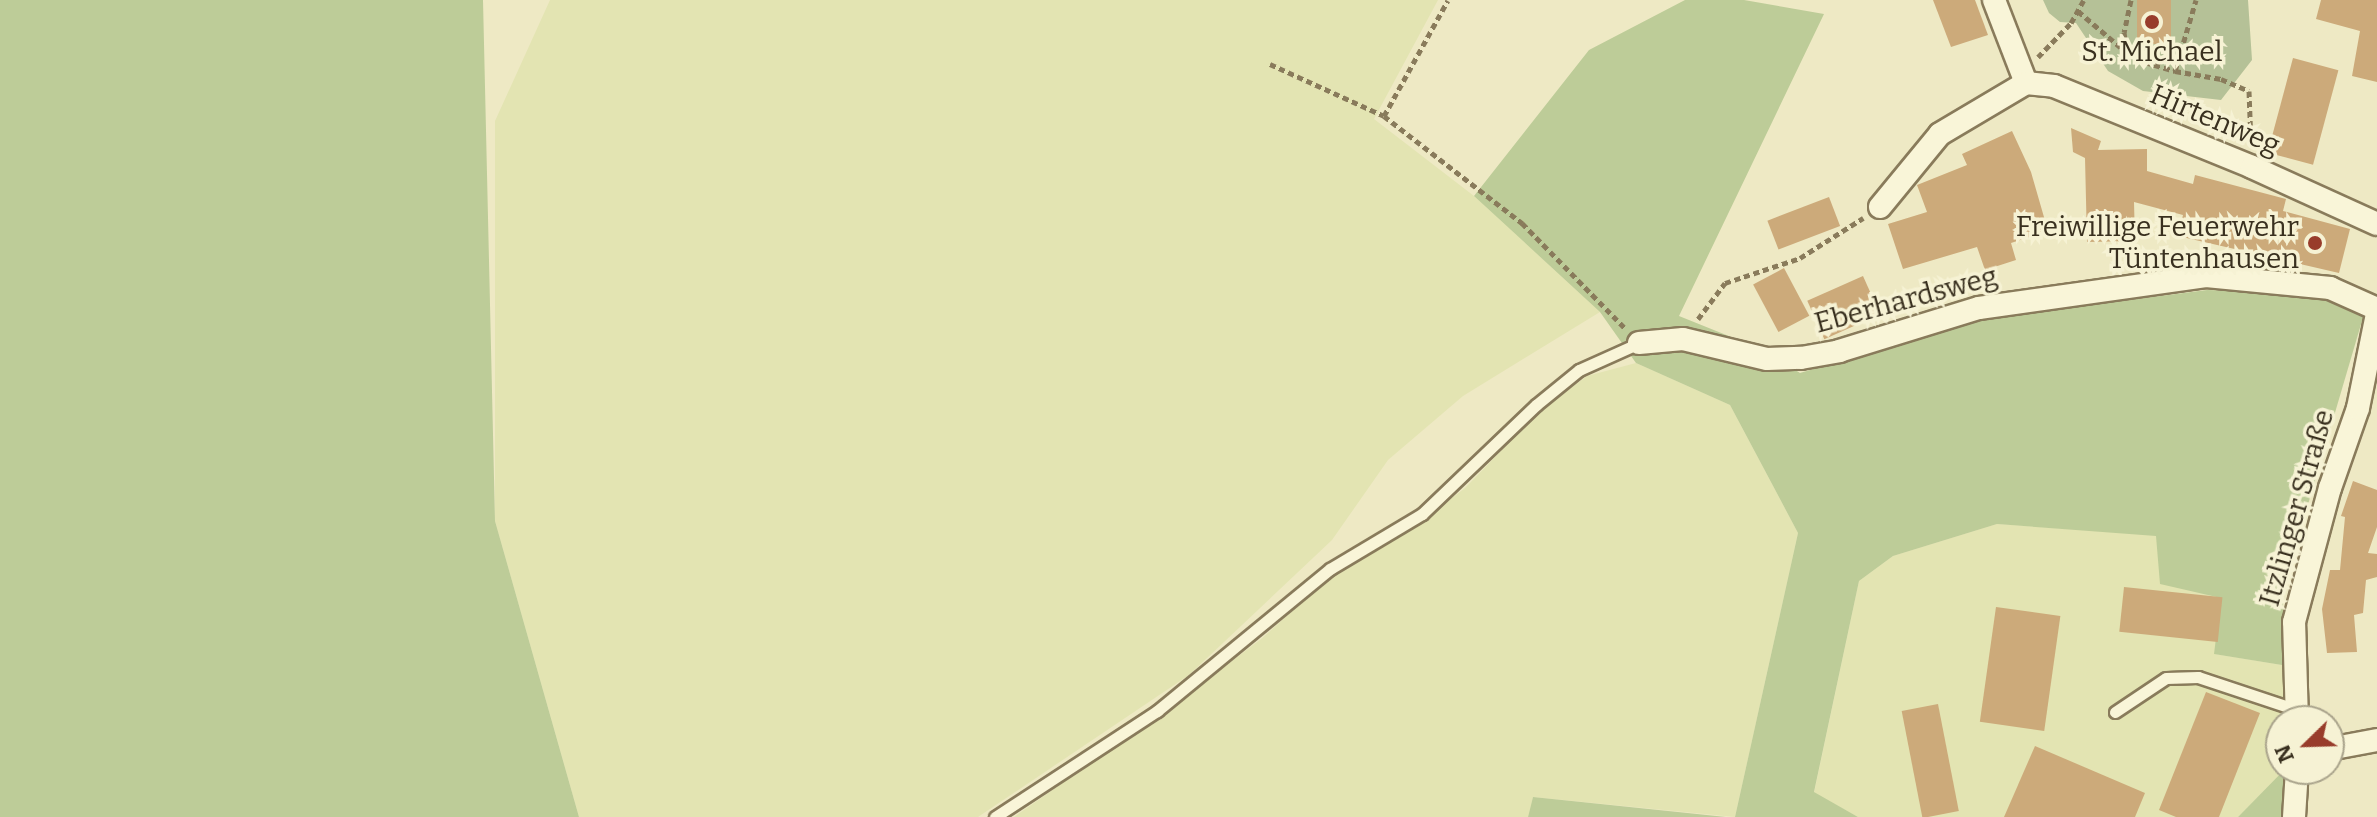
<!DOCTYPE html>
<meta charset="utf-8">
<style>
body{margin:0}
#map{position:relative;width:2377px;height:817px;overflow:hidden;background:#eee9c4;font-family:Bitter,serif}
div>[style]{position:absolute}
.farmland>*{inset:0;background:#e3e4b2}
.green>*{inset:0;background:#bdcc98}
.cemetery>*{inset:0;background:#b5c197}
.building>*{inset:0;background:#ccaa7a;transform-origin:0 0}
.path>*{height:5px;margin-top:-2.5px;transform-origin:0;background:repeating-linear-gradient(90deg,#897b5b 0 6px,transparent 0 10px)}
.roads{filter:drop-shadow(2px 0 #897b5b) drop-shadow(-2px 0 #897b5b) drop-shadow(0 2px #897b5b) drop-shadow(0 -2px #897b5b)}
.service>*{height:11px;margin:-5.5px;padding:0 5.5px;transform-origin:5.5px;border-radius:5.5px;background:#f9f5d8}
.minor>*{height:22px;margin:-11px;padding:0 11px;transform-origin:11px;border-radius:11px;background:#f9f5d8}
.dots>*{width:22px;height:22px;translate:-50% -50%;box-sizing:border-box;border:4px solid #f6f2d4;border-radius:50%}
span{translate:-50% -50%;white-space:nowrap;text-align:center;line-height:1.15;-webkit-text-stroke:7px #f6f2d4;paint-order:stroke}
.poi-label{font-size:28px;color:#39301f}
.right{translate:-100% -50%;text-align:right}
.street-label{font-size:28px;color:#39301f}
.north{position:absolute;left:2265px;top:705px;width:80px;height:80px;box-sizing:border-box;background:#f6f2d4;border:2px solid #aaa48c;border-radius:50%;rotate:247deg;font-size:22px;font-weight:700;line-height:32px;text-align:center;color:#39301f}
.north::after{content:'';display:block;margin:auto;width:28px;height:36px;background:#983c2b;clip-path:polygon(50% 0,100% 100%,50% 72%,0 100%)}
</style>
<div id="map">
<div class="farmland">
<i style="clip-path:polygon(550px 0,1438px 0,1374px 119px,1474px 196px,1600px 312px,1463px 396px,1388px 460px,1332px 540px,1189px 675px,978px 817px,579px 817px,495px 521px,495px 121px)"></i>
<i style="clip-path:polygon(1636px 363px,1730px 405px,1798px 533px,1735px 817px,1533px 797px,1528px 817px,1014px 817px,1170px 708px,1261px 639px,1332px 576px,1419px 523px,1465px 488px,1540px 411px,1587px 376px)"></i>
<i style="clip-path:polygon(1997px 524px,2156px 535px,2222px 598px,2215px 654px,2288px 666px,2289px 721px,2281px 721px,2281px 769px,2285px 769px,2238px 817px,1858px 817px,1814px 793px,1859px 581px,1893px 556px)"></i>
</div>
<div class="green">
<i style="clip-path:polygon(0 0,483px 0,495px 521px,579px 817px,0 817px)"></i>
<i style="clip-path:polygon(1685px 0,1744px 0,1824px 14px,1679px 316px,1766px 351px,1800px 373px,1982px 319px,2207px 290px,2322px 293px,2364px 314px,2282px 593px,2288px 666px,2214px 654px,2221px 598px,2160px 584px,2156px 536px,1997px 524px,1893px 556px,1859px 581px,1814px 792px,1858px 817px,1735px 817px,1798px 533px,1730px 405px,1636px 363px,1600px 312px,1474px 196px,1589px 50px)"></i>
<i style="clip-path:polygon(2285px 769px,2306px 769px,2301px 817px,2238px 817px)"></i>
<i style="clip-path:polygon(1533px 797px,1726px 817px,1528px 817px)"></i>
</div>
<div class="cemetery">
<i style="clip-path:polygon(2043px 0,2248px 0,2252px 60px,2221px 100px,2143px 91px,2108px 71px,2076px 23px,2060px 22px,2049px 13px)"></i>
</div>
<div class="building">
<i style="clip-path:polygon(1933px 0,1975px 0,1988px 35px,1951px 47px)"></i>
<i style="left:2137px;top:0;width:34px;height:44px"></i>
<i style="clip-path:polygon(2321px 0,2377px 0,2377px 82px,2352px 76px,2360px 31px,2316px 19px)"></i>
<i style="left:2293px;top:58px;width:47px;height:98px;rotate:15deg"></i>
<i style="clip-path:polygon(2071px 128px,2101px 141px,2098px 150px,2147px 149px,2147px 171px,2193px 184px,2195px 175px,2286px 199px,2283px 211px,2350px 229px,2339px 273px,2178px 236px,2183px 215px,2134px 202px,2135px 241px,2087px 242px,2085px 158px,2073px 152px)"></i>
<i style="clip-path:polygon(2012px 131px,2031px 172px,2048px 231px,2011px 243px,2016px 260px,1985px 270px,1977px 247px,1903px 269px,1888px 224px,1927px 212px,1917px 185px,1967px 165px,1962px 154px)"></i>
<i style="left:1829px;top:197px;width:31px;height:66px;rotate:69deg"></i>
<i style="left:1784px;top:268px;width:54px;height:35px;rotate:62deg"></i>
<i style="left:1863px;top:276px;width:42px;height:61px;rotate:66deg"></i>
<i style="clip-path:polygon(2353px 481px,2377px 490px,2377px 527px,2368px 553px,2377px 554px,2377px 577px,2366px 580px,2363px 613px,2354px 615px,2357px 652px,2327px 653px,2322px 609px,2330px 570px,2340px 570px,2345px 517px,2341px 516px)"></i>
<i style="left:2124px;top:587px;width:99px;height:45px;rotate:6deg"></i>
<i style="left:1996px;top:607px;width:65px;height:116px;rotate:8deg"></i>
<i style="clip-path:polygon(2206px 692px,2260px 713px,2219px 817px,2176px 817px,2159px 810px)"></i>
<i style="left:1938px;top:704px;width:109px;height:37px;rotate:79deg"></i>
<i style="clip-path:polygon(2035px 746px,2145px 793px,2135px 817px,2004px 817px)"></i>
</div>
<div class="path">
<i style="left:2131px;top:0;width:33px;rotate:102deg"></i>
<i style="left:2124px;top:32px;width:21px;rotate:82deg"></i>
<i style="left:2127px;top:53px;width:10px;rotate:37deg"></i>
<i style="left:2135px;top:59px;width:42px;rotate:16.7deg"></i>
<i style="left:2175px;top:71px;width:47px;rotate:9.9deg"></i>
<i style="left:2221px;top:79px;width:30px;rotate:23deg"></i>
<i style="left:2249px;top:91px;width:51px;rotate:87.8deg"></i>
<i style="left:2078px;top:11px;width:63px;rotate:40.5deg"></i>
<i style="left:2038px;top:57px;width:47px;rotate:-45.9deg"></i>
<i style="left:2071px;top:23px;width:26px;rotate:-61deg"></i>
<i style="left:1270px;top:64px;width:125px;rotate:24.5deg"></i>
<i style="left:1384px;top:116px;width:175px;rotate:37.8deg"></i>
<i style="left:1522px;top:223px;width:147px;rotate:45.6deg"></i>
<i style="left:2175px;top:71px;width:74px;rotate:-73.5deg"></i>
<i style="left:1384px;top:116px;width:132px;rotate:-61.1deg"></i>
<i style="left:1698px;top:319px;width:45px;rotate:-53.1deg"></i>
<i style="left:1725px;top:283px;width:79px;rotate:-18.4deg"></i>
<i style="left:1800px;top:258px;width:75px;rotate:-32.4deg"></i>
</div>
<div class="roads">
<div class="service">
<i style="left:2115px;top:712px;width:61px;rotate:-33.7deg"></i>
<i style="left:2166px;top:678px;width:32px;rotate:-2deg"></i>
<i style="left:2198px;top:677px;width:104px;rotate:18.4deg"></i>
<i style="left:995px;top:817px;width:194px;rotate:-33.2deg"></i>
<i style="left:1157px;top:711px;width:224px;rotate:-39.4deg"></i>
<i style="left:1330px;top:569px;width:107px;rotate:-30.9deg"></i>
<i style="left:1422px;top:514px;width:158px;rotate:-43.7deg"></i>
<i style="left:1536px;top:405px;width:55px;rotate:-39.1deg"></i>
<i style="left:1579px;top:370px;width:66px;rotate:-24.2deg"></i>
</div>
<div class="minor">
<i style="left:1994px;top:0;width:89px;rotate:68.9deg"></i>
<i style="left:1880px;top:207px;width:94px;rotate:-50.6deg"></i>
<i style="left:1940px;top:134px;width:100px;rotate:-30.7deg"></i>
<i style="left:2026px;top:83px;width:28px;rotate:6deg"></i>
<i style="left:2054px;top:86px;width:214px;rotate:22.2deg"></i>
<i style="left:2252px;top:167px;width:137px;rotate:24.5deg"></i>
<i style="left:1639px;top:343px;width:44px;rotate:-5.2deg"></i>
<i style="left:1683px;top:339px;width:86px;rotate:13.4deg"></i>
<i style="left:1767px;top:359px;width:34px;rotate:-2deg"></i>
<i style="left:1801px;top:358px;width:39px;rotate:-10deg"></i>
<i style="left:1839px;top:351px;width:146px;rotate:-17.1deg"></i>
<i style="left:1979px;top:308px;width:229px;rotate:-8deg"></i>
<i style="left:2206px;top:276px;width:125px;rotate:5.5deg"></i>
<i style="left:2330px;top:288px;width:51px;rotate:24.1deg"></i>
<i style="left:2297px;top:721px;width:99px;rotate:-91.7deg"></i>
<i style="left:2294px;top:622px;width:139px;rotate:-75deg"></i>
<i style="left:2330px;top:488px;width:85px;rotate:-70.7deg"></i>
<i style="left:2358px;top:408px;width:96px;rotate:-78.6deg"></i>
<i style="left:2329px;top:749px;width:49px;rotate:-10.6deg"></i>
<i style="left:2294px;top:817px;width:48px;rotate:-86.4deg"></i>
</div>
</div>
<div class="dots">
<i style="left:2152px;top:22px;background:#983c2b"></i>
<i style="left:2315px;top:243px;background:#983c2b"></i>
</div>
<div class="poi-label">
<span style="left:2152px;top:52px">St. Michael</span>
<span class="right" style="left:2299px;top:243px">Freiwillige Feuerwehr<br>Tüntenhausen</span>
</div>
<div class="street-label">
<span style="left:2215px;top:120px;rotate:23deg">Hirtenweg</span>
<span style="left:1906px;top:300px;rotate:-15deg">Eberhardsweg</span>
<span style="left:2297px;top:508px;rotate:-74deg">Itzlinger Straße</span>
</div>
<div class="north">N</div>
</div>
